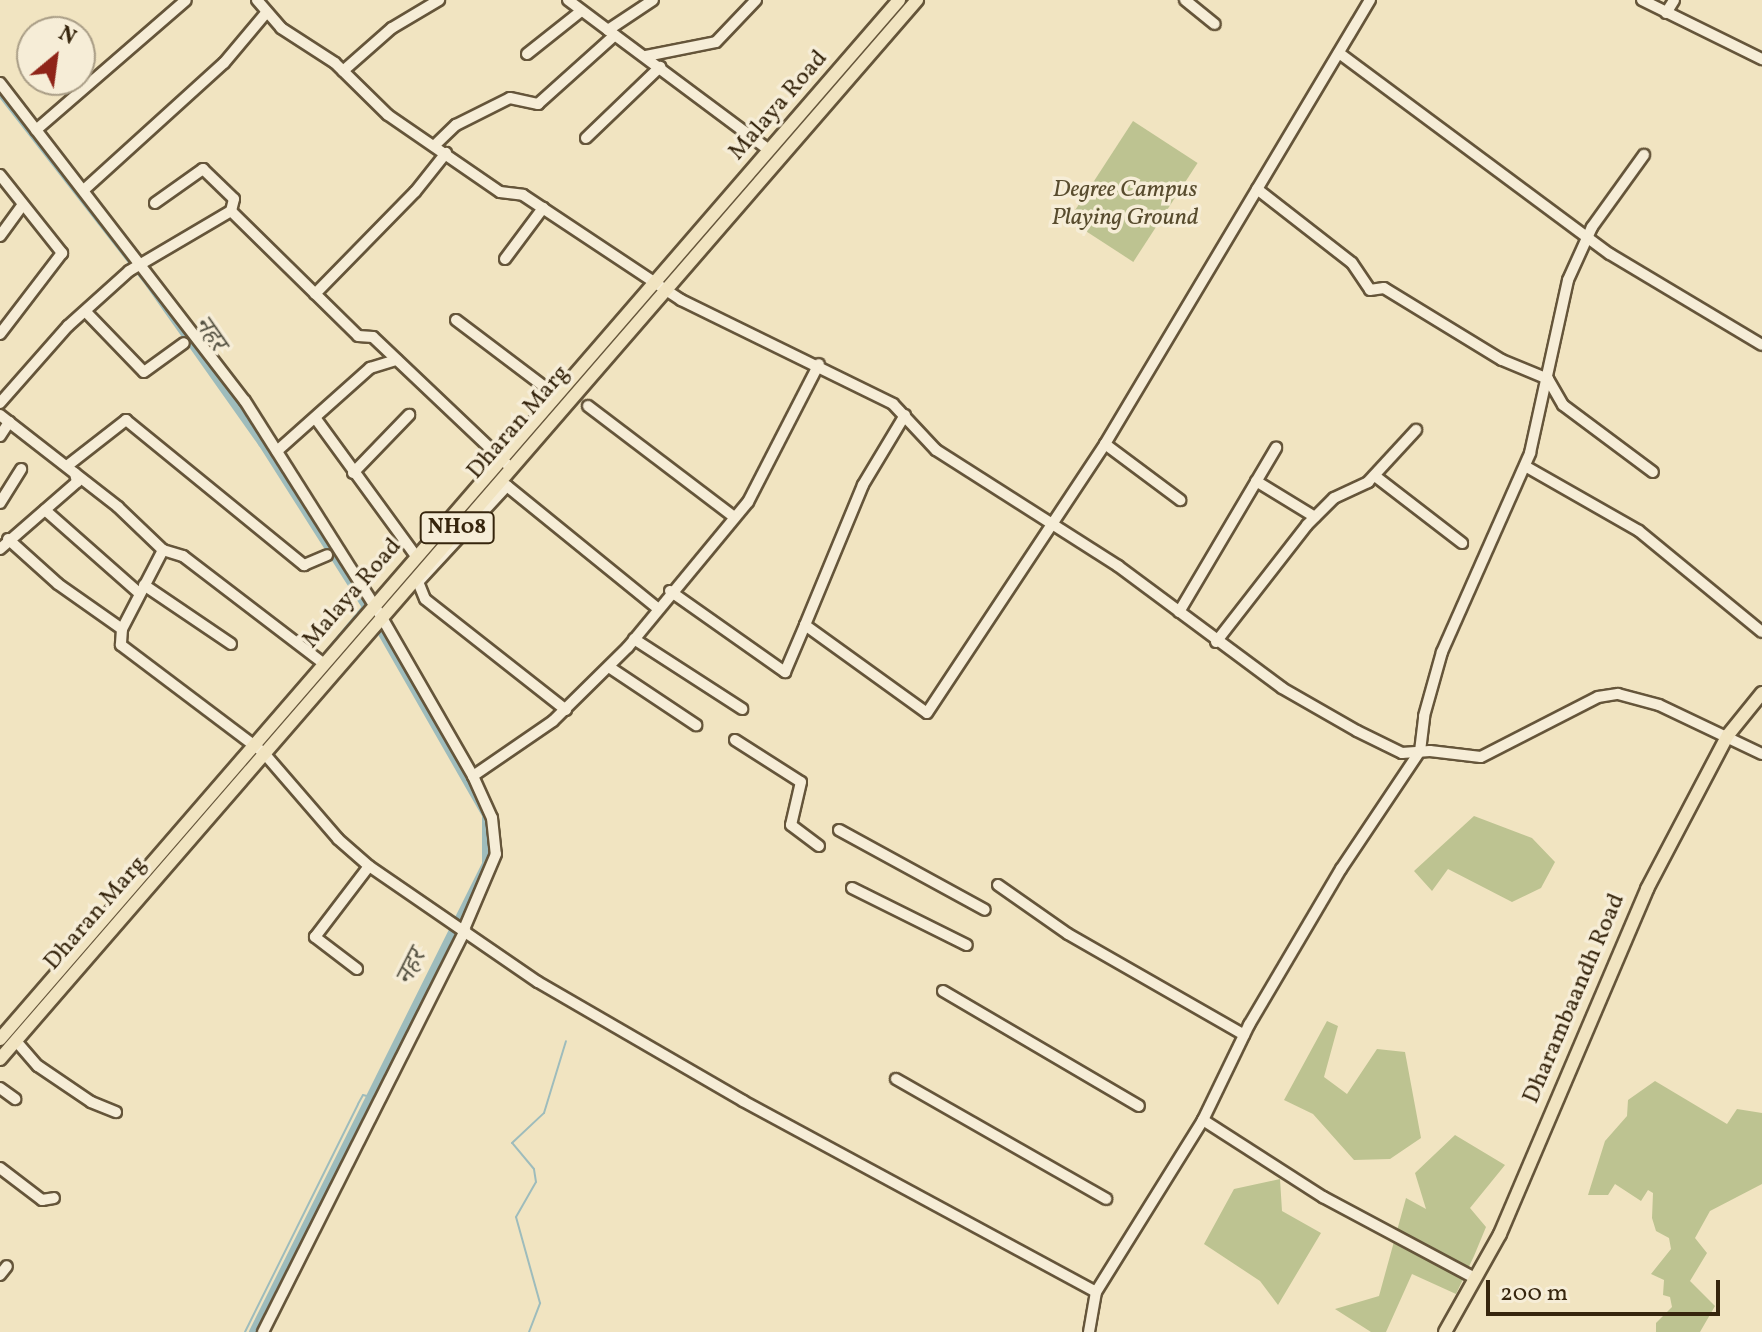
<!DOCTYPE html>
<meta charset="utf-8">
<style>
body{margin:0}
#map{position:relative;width:1762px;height:1332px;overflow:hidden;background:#f1e4c1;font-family:Vollkorn,"Noto Serif Devanagari",serif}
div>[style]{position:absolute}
.green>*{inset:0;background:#bdc391;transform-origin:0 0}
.stream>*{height:2px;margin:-1px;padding:0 1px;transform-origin:1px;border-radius:1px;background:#9ebcbc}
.canal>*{height:8px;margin:-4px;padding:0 4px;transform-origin:4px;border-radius:4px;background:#9ebcbc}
.roads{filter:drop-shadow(2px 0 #65553a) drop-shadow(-2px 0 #65553a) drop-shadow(0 2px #65553a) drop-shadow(0 -2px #65553a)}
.minor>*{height:10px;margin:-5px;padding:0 5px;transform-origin:5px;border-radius:5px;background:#f6edd7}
.major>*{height:12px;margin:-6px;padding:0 6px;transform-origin:6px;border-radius:6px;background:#f1e4c1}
span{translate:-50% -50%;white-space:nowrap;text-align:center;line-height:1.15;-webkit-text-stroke:7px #f6edd7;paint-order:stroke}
.shield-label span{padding:2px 6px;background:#f6edd7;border:2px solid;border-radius:6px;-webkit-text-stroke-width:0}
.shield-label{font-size:22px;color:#36250d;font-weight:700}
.street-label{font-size:24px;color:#36250d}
.park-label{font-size:24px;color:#584c2e;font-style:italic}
.water-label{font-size:26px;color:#555242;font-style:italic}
.north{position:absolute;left:16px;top:16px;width:80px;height:80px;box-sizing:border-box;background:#f6edd7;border:2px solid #a99d86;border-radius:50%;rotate:29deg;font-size:22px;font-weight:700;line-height:32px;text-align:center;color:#36250d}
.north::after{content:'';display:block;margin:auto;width:28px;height:36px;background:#8f2418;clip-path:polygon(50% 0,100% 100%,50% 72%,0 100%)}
.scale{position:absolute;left:1486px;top:1280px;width:234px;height:36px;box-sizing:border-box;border:4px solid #36250d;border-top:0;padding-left:10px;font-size:24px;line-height:28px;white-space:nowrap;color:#36250d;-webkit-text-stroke:6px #f6edd7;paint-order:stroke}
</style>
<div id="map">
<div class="green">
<i style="left:1133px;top:121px;width:77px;height:118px;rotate:33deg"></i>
<i style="clip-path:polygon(1474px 816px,1532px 838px,1555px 862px,1541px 888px,1512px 902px,1448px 869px,1432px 891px,1414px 871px)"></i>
<i style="clip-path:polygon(1327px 1021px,1338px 1026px,1324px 1077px,1347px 1094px,1377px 1049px,1405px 1052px,1421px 1138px,1390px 1159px,1354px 1160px,1313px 1114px,1284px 1100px)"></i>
<i style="clip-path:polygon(1655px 1081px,1727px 1124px,1737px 1109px,1762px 1113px,1762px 1184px,1710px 1211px,1695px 1238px,1707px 1253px,1690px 1281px,1715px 1306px,1700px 1332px,1656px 1332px,1656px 1323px,1672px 1307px,1670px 1297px,1663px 1295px,1664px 1280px,1651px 1274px,1671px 1249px,1669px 1238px,1656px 1231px,1652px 1218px,1653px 1193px,1648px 1190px,1641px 1201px,1615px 1184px,1608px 1195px,1588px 1195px,1605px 1141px,1627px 1116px,1628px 1100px)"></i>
<i style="clip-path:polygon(1455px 1135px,1505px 1165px,1470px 1208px,1486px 1227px,1474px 1256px,1456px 1294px,1412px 1274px,1386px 1332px,1371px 1332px,1335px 1309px,1379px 1296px,1406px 1198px,1426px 1209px,1415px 1173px)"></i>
<i style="clip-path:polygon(1280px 1179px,1282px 1211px,1321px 1233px,1278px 1305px,1260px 1281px,1204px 1244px,1234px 1189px)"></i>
</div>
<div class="stream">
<i style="left:321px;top:657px;width:69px;rotate:-50.3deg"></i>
<i style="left:250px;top:739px;width:102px;rotate:-49deg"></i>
<i style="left:222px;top:774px;width:36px;rotate:-52deg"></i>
<i style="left:0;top:1028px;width:171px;rotate:-48.8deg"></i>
<i style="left:245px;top:1332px;width:254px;rotate:-63.6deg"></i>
<i style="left:358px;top:1104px;width:10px;rotate:-61deg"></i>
<i style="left:363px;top:1095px;width:8px;rotate:14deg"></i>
<i style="left:529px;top:1332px;width:31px;rotate:-69deg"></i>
<i style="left:540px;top:1303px;width:89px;rotate:-105.6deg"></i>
<i style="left:516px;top:1217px;width:40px;rotate:-60.3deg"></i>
<i style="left:536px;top:1182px;width:13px;rotate:-99deg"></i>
<i style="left:534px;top:1169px;width:34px;rotate:-130deg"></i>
<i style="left:512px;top:1143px;width:44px;rotate:-43.2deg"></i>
<i style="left:544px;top:1113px;width:75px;rotate:-73deg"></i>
</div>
<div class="canal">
<i style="left:0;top:92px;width:244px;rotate:52.1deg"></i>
<i style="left:150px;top:285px;width:194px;rotate:54.7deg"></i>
<i style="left:262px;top:443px;width:198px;rotate:57.6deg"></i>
<i style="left:253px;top:1332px;width:523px;rotate:-63.53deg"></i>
<i style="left:486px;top:864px;width:49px;rotate:-90deg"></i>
<i style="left:486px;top:815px;width:221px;rotate:-119.8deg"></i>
</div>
<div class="roads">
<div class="minor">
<i style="left:257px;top:0;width:37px;rotate:49deg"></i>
<i style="left:281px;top:28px;width:64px;rotate:32.9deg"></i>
<i style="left:335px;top:63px;width:74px;rotate:44.5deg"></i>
<i style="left:388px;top:115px;width:136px;rotate:34.5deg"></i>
<i style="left:500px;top:192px;width:23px;rotate:7deg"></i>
<i style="left:523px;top:195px;width:190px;rotate:33.6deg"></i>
<i style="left:681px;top:300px;width:236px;rotate:26.1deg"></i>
<i style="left:893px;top:404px;width:63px;rotate:46.9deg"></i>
<i style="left:936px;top:450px;width:216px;rotate:32.5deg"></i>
<i style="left:1118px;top:566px;width:204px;rotate:36.6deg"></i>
<i style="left:1282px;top:688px;width:86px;rotate:29.8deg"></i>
<i style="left:1357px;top:731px;width:50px;rotate:26.1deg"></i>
<i style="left:1402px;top:753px;width:28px;rotate:-4deg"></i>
<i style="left:1430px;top:751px;width:51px;rotate:6.7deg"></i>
<i style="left:1481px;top:757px;width:131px;rotate:-27.1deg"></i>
<i style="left:1598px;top:697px;width:20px;rotate:-9deg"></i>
<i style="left:1618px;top:694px;width:42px;rotate:15deg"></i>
<i style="left:1659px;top:705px;width:114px;rotate:25.4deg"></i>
<i style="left:568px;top:0;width:50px;rotate:36.9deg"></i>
<i style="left:608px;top:30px;width:54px;rotate:-33.7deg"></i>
<i style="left:1185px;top:0;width:38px;rotate:39deg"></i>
<i style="left:1642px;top:0;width:134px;rotate:26.2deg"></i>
<i style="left:1666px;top:13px;width:15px;rotate:-58deg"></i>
<i style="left:608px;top:30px;width:201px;rotate:36.7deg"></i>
<i style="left:1339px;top:53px;width:337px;rotate:36.6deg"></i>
<i style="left:1610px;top:254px;width:177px;rotate:30.9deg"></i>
<i style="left:527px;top:54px;width:69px;rotate:-38.5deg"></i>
<i style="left:646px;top:56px;width:71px;rotate:-11.3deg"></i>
<i style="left:716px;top:42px;width:58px;rotate:-46.4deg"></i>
<i style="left:343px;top:71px;width:65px;rotate:-41.3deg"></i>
<i style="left:392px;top:28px;width:55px;rotate:-30.8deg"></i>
<i style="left:0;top:83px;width:401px;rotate:52.4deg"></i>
<i style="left:245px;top:401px;width:254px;rotate:57.7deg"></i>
<i style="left:381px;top:616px;width:185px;rotate:60.1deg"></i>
<i style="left:473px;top:776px;width:46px;rotate:65.7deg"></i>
<i style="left:492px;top:818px;width:36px;rotate:84deg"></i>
<i style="left:496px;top:854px;width:82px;rotate:113.1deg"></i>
<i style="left:36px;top:130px;width:198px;rotate:-40.9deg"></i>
<i style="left:586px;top:138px;width:103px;rotate:-43.8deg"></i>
<i style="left:435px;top:145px;width:29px;rotate:-44deg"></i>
<i style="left:456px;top:125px;width:60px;rotate:-26.6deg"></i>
<i style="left:510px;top:98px;width:29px;rotate:12deg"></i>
<i style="left:538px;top:104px;width:103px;rotate:-41.9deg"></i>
<i style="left:0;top:175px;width:100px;rotate:51.5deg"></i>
<i style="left:62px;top:253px;width:102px;rotate:127.4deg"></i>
<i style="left:86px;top:188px;width:186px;rotate:-42.2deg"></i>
<i style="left:224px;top:63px;width:65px;rotate:-50deg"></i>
<i style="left:1257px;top:189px;width:120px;rotate:37.9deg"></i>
<i style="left:1352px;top:263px;width:32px;rotate:56deg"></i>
<i style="left:1370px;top:290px;width:14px;rotate:-8deg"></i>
<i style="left:1384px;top:288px;width:138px;rotate:31.4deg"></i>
<i style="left:1502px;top:360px;width:50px;rotate:22.4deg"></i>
<i style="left:1548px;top:379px;width:30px;rotate:60deg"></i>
<i style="left:1563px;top:405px;width:112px;rotate:36.7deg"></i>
<i style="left:155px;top:203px;width:59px;rotate:-35.3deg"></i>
<i style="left:203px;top:169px;width:43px;rotate:44.1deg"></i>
<i style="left:234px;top:199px;width:12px;rotate:104deg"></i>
<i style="left:0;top:236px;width:39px;rotate:-54deg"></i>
<i style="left:505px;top:259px;width:64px;rotate:-53.3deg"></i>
<i style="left:315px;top:294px;width:143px;rotate:-45.6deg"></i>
<i style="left:415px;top:192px;width:50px;rotate:-51.5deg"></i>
<i style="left:86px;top:312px;width:83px;rotate:46deg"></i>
<i style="left:144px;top:372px;width:49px;rotate:-35.9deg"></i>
<i style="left:456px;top:320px;width:124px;rotate:37.1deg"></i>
<i style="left:0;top:403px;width:103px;rotate:-48.6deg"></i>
<i style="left:68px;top:326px;width:82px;rotate:-42deg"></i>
<i style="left:129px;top:271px;width:118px;rotate:-30.5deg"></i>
<i style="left:231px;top:211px;width:178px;rotate:44.5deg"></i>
<i style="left:358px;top:336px;width:15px;rotate:4deg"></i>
<i style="left:373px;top:337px;width:189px;rotate:43.5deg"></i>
<i style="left:588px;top:406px;width:183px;rotate:37.2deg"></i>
<i style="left:0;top:415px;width:150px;rotate:37.9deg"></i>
<i style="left:118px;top:507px;width:62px;rotate:43.7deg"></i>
<i style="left:163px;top:550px;width:89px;rotate:117.4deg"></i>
<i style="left:122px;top:629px;width:16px;rotate:94deg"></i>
<i style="left:121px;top:645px;width:178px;rotate:37deg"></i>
<i style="left:263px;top:752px;width:115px;rotate:49.2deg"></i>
<i style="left:338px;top:839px;width:41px;rotate:41.1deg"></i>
<i style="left:369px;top:866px;width:205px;rotate:34.5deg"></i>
<i style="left:538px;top:982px;width:237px;rotate:30.1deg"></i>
<i style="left:743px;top:1101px;width:401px;rotate:28.4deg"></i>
<i style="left:905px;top:415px;width:82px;rotate:121deg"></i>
<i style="left:863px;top:485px;width:152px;rotate:112.5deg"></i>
<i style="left:805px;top:625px;width:150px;rotate:35.8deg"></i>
<i style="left:927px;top:713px;width:323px;rotate:-56.5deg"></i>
<i style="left:1105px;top:444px;width:517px;rotate:-59.17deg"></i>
<i style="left:316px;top:419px;width:170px;rotate:53.9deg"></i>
<i style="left:0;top:436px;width:17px;rotate:-57deg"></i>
<i style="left:1105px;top:444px;width:94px;rotate:36.7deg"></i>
<i style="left:277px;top:451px;width:125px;rotate:-41.7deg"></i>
<i style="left:370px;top:368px;width:28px;rotate:-17deg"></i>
<i style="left:67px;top:466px;width:75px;rotate:-37.9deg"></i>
<i style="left:126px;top:420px;width:230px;rotate:39.2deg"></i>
<i style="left:304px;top:565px;width:25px;rotate:-23deg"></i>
<i style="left:1525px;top:466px;width:131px;rotate:29.7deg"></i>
<i style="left:1639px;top:531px;width:159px;rotate:39.4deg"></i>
<i style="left:353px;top:473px;width:81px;rotate:-46deg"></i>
<i style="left:1375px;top:476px;width:110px;rotate:37.6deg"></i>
<i style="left:1256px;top:481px;width:69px;rotate:31.4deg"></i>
<i style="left:0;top:503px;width:40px;rotate:-58deg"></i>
<i style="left:45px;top:510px;width:125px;rotate:41.4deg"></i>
<i style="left:8px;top:539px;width:67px;rotate:42deg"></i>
<i style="left:58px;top:584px;width:78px;rotate:35.1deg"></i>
<i style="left:0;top:549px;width:102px;rotate:-41deg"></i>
<i style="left:77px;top:482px;width:9px;rotate:-103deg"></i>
<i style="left:163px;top:550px;width:21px;rotate:17deg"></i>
<i style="left:183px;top:556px;width:176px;rotate:37.4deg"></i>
<i style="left:144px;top:585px;width:105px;rotate:34.1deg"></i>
<i style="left:670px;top:591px;width:141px;rotate:35.2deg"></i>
<i style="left:785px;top:672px;width:51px;rotate:-66.9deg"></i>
<i style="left:1179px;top:612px;width:191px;rotate:-59.4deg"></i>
<i style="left:634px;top:639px;width:129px;rotate:32.9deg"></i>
<i style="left:1216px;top:642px;width:148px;rotate:-52.1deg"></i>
<i style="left:1307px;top:525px;width:38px;rotate:-45deg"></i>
<i style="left:1334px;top:498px;width:38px;rotate:-25deg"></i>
<i style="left:1368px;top:482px;width:71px;rotate:-47.3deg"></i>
<i style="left:609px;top:667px;width:105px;rotate:33.7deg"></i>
<i style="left:566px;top:710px;width:179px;rotate:-141.8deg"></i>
<i style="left:425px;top:599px;width:18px;rotate:-112deg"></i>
<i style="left:418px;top:582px;width:131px;rotate:-47.2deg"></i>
<i style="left:507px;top:486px;width:193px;rotate:39.1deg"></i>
<i style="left:735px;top:740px;width:78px;rotate:32.5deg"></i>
<i style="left:801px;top:782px;width:44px;rotate:103.1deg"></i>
<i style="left:791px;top:825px;width:35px;rotate:37deg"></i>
<i style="left:473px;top:776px;width:97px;rotate:-34.5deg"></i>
<i style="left:553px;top:721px;width:105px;rotate:-44.6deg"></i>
<i style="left:628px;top:647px;width:188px;rotate:-50.4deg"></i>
<i style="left:748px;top:502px;width:155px;rotate:-62.8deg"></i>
<i style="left:839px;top:830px;width:166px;rotate:28.7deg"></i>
<i style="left:998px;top:885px;width:85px;rotate:35deg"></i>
<i style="left:1068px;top:934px;width:203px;rotate:29.8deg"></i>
<i style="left:852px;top:888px;width:128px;rotate:26.4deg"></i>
<i style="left:357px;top:969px;width:53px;rotate:-142.7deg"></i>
<i style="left:315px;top:937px;width:89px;rotate:-52.7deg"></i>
<i style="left:943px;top:991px;width:227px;rotate:30.4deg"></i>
<i style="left:16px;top:1041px;width:33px;rotate:49deg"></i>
<i style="left:38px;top:1066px;width:64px;rotate:34.2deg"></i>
<i style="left:91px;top:1102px;width:27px;rotate:22deg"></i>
<i style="left:896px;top:1079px;width:242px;rotate:29.7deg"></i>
<i style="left:0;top:1088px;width:19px;rotate:36deg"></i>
<i style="left:1203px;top:1120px;width:143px;rotate:32.7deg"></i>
<i style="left:1323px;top:1197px;width:172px;rotate:28.1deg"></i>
<i style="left:0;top:1168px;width:53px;rotate:37.3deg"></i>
<i style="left:42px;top:1200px;width:12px;rotate:-9deg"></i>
<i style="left:0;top:1275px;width:11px;rotate:-52deg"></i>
<i style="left:263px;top:1332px;width:450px;rotate:-63.3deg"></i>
<i style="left:1089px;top:1332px;width:41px;rotate:-80.1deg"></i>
<i style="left:1096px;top:1292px;width:203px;rotate:-58.1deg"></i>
<i style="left:1203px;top:1120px;width:106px;rotate:-64.2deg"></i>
<i style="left:1249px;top:1025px;width:181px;rotate:-59.5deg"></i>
<i style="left:1341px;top:869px;width:142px;rotate:-56.2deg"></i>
<i style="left:1420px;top:751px;width:35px;rotate:-83deg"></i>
<i style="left:1424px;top:716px;width:66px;rotate:-74.3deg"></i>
<i style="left:1442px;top:652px;width:218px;rotate:-66.1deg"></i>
<i style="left:1530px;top:453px;width:177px;rotate:-77.6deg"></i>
<i style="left:1568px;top:280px;width:58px;rotate:-65.6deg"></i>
<i style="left:1592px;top:227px;width:89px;rotate:-54.2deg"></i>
</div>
<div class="major">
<i style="left:0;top:1039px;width:1374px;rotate:-49.13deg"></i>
<i style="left:0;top:1059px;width:1401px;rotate:-49.11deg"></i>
<i style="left:1445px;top:1332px;width:112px;rotate:-60.7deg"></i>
<i style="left:1500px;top:1234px;width:375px;rotate:-66.9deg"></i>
<i style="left:1647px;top:889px;width:174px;rotate:-62.3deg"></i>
<i style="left:1728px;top:735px;width:54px;rotate:-51deg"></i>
</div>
</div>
<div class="shield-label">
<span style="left:457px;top:528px">NH08</span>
</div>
<div class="street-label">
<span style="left:779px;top:106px;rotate:-49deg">Malaya Road</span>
<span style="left:519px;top:423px;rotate:-49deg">Dharan Marg</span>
<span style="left:353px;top:594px;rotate:-49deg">Malaya Road</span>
<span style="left:96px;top:914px;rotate:-49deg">Dharan Marg</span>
<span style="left:1575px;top:999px;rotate:-67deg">Dharambaandh Road</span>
</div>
<div class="park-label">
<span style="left:1125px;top:205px">Degree Campus<br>Playing Ground</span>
</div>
<div class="water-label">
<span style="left:209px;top:334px;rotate:55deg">नहर</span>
<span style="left:412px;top:968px;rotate:-63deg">नहर</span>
</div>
<div class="north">N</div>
<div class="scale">200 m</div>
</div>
